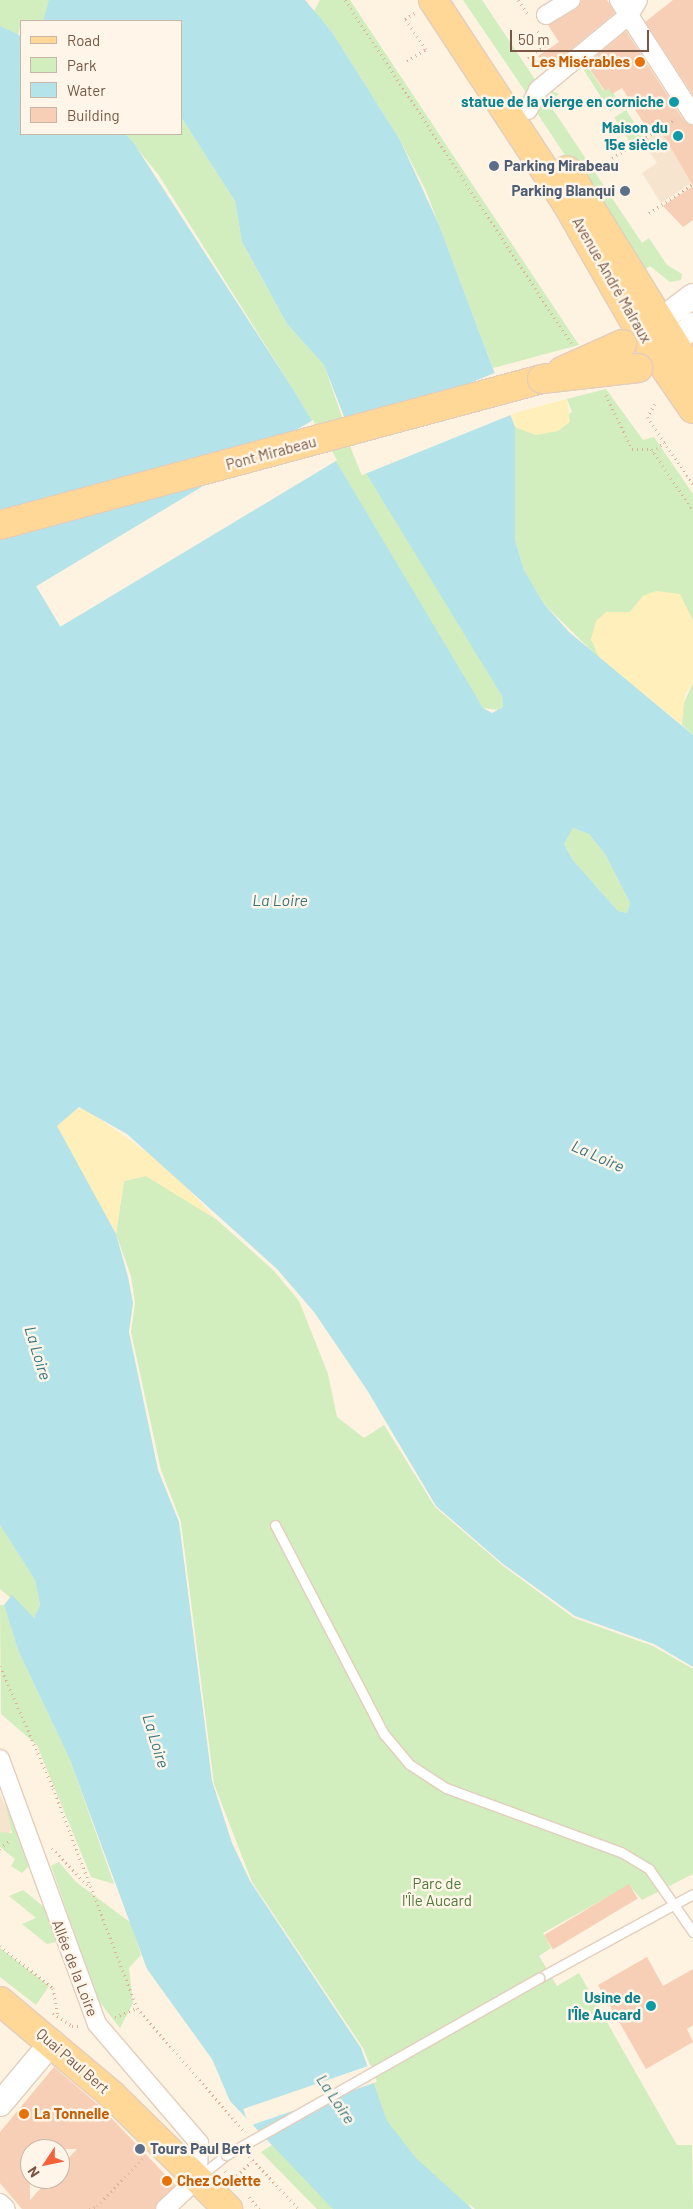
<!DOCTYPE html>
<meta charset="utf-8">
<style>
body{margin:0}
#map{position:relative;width:693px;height:2209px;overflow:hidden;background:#fef2e1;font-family:Barlow,sans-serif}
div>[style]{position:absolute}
.residential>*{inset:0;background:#f7e4cf}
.green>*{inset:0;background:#d2edbe;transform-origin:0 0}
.sand>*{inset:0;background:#ffefba}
.water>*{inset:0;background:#b4e3e9}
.pier>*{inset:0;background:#fef2e1;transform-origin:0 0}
.building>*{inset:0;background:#f6cfb6;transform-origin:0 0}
.path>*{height:3px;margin-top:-1.5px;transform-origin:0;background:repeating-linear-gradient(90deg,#dbb299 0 1px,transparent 0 5px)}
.roads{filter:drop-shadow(1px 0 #e3cebc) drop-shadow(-1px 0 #e3cebc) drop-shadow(0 1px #e3cebc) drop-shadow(0 -1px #e3cebc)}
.lane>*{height:9px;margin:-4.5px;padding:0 4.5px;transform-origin:4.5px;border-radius:4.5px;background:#fff}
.street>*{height:18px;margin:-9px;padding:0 9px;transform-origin:9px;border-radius:9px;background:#fff}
.secondary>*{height:24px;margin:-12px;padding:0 12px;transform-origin:12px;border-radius:12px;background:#fff}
.primary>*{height:28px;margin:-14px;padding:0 14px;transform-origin:14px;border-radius:14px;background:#ffd797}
.bridges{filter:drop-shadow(1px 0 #e3cebc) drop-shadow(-1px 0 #e3cebc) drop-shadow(0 1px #e3cebc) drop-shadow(0 -1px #e3cebc)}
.lane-bridge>*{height:9px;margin:-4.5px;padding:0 4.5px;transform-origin:4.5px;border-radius:4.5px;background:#fff}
.primary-bridge>*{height:28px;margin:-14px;padding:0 14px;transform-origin:14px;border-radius:14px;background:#ffd797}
.dots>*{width:14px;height:14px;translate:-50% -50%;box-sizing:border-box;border:2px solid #fff6e9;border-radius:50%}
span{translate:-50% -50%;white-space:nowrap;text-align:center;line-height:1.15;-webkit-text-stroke:5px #fff6e9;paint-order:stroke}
.food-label{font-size:15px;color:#c56008;font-weight:700}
.right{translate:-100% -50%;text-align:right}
.left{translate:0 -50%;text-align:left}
.culture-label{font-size:15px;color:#0d838f;font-weight:700}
.service-label{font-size:15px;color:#4e5e75;font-weight:700}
.street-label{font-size:15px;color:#785745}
.park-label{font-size:15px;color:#4d793a}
.water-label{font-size:16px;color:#38757f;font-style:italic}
.legend{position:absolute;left:20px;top:20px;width:162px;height:115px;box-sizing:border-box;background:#fff6e9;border:1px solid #c9b6a7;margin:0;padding:6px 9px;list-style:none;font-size:15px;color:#785745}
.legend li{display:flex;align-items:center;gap:10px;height:25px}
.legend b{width:25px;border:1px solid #c9b6a7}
.north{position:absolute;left:20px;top:2139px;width:50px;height:50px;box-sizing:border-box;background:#fff6e9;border:1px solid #c9b6a7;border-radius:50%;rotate:236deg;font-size:14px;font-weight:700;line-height:20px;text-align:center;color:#785745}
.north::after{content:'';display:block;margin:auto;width:18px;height:22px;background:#f4613b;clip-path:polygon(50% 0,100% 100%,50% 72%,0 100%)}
.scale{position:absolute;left:510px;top:30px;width:139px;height:22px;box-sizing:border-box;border:2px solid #785745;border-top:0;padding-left:6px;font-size:15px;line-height:18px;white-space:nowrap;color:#785745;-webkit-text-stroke:4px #fff6e9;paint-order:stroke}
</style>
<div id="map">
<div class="residential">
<i style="clip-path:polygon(685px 115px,693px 127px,693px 182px,661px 203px,642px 173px,657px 163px,643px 142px)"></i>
<i style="clip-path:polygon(0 1794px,13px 1822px,9px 1834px,0 1832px)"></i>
</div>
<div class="green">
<i style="clip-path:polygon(0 0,49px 0,50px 9px,43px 21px,21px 21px,18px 37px,0 26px)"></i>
<i style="clip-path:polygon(320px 0,350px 0,579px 345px,493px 368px,426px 191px,400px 140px,332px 32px,313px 13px)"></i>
<i style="clip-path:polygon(463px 0,482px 0,536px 81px,527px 94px)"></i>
<i style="clip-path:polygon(587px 66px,604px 91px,609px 88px,622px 104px,610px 111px,583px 69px)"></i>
<i style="clip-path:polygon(550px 90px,559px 94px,548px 102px,642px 243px,649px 238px,667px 265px,682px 274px,681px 280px,670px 282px,650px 266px,643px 271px,622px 241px,537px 113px,537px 103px)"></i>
<i style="left:626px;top:110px;width:31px;height:14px;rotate:57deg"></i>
<i style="clip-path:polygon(181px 117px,235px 201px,242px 242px,250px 257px,287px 324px,324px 365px,342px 417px,502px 696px,503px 707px,498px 710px,483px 708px,473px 693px,293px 389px,158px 174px,125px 134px,181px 134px)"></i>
<i style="clip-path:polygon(606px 389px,643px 440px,654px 437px,693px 494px,693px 621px,680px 595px,643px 596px,630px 612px,606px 612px,591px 639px,600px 659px,544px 604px,524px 570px,515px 540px,515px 427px,536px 435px,572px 412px,567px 399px)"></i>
<i style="clip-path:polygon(693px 683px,693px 735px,682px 725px,682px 707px)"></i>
<i style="clip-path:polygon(573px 828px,589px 834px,605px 854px,630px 903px,627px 913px,618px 911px,572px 859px,564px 844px)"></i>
<i style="clip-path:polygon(146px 1176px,216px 1219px,274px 1271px,299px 1301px,328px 1374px,337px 1417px,364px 1438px,384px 1425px,435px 1507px,502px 1565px,574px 1618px,653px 1646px,693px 1669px,693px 1874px,642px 1900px,629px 1885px,543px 1933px,551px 1948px,539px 1956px,557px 1986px,579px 1973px,677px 2145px,692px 2145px,693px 2209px,475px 2209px,468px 2203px,471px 2209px,317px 2209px,261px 2152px,375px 2077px,363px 2048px,252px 1882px,214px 1784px,181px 1522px,161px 1470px,131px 1332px,135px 1303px,131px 1276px,116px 1234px,124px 1181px)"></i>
<i style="clip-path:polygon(0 1525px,35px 1580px,40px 1605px,34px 1618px,0 1589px)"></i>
<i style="clip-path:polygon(0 1605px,4px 1605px,18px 1650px,70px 1760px,114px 1884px,91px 1877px,37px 1745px,1px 1714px)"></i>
<i style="clip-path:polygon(4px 1798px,29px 1866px,22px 1873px,11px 1866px,15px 1859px,0 1847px,0 1832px,12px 1833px)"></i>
<i style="clip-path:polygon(59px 1862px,76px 1882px,131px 1923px,141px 1955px,129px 1968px,133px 2003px,120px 2028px,98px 2000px,51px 1866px)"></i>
<i style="clip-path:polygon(23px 1890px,44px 1907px,56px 1942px,47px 1944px,22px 1924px,36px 1918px,9px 1896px)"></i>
<i style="clip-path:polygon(0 1948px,49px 1986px,36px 2005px,0 1977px)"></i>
</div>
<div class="sand">
<i style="clip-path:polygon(567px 399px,570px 422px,558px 431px,536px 435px,515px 427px,511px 414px)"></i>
<i style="clip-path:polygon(656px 591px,680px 594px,693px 621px,693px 683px,685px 694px,682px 725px,600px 659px,591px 639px,596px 621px,606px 612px,630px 612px,643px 596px)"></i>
<i style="clip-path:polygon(84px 1108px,164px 1164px,216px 1219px,146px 1176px,124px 1181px,116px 1234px,58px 1136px,57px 1126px,74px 1109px)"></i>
</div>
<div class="water">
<i style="clip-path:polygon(evenodd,49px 0,305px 0,332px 32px,400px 140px,439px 225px,515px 427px,515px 540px,524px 570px,544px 604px,569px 632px,693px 735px,693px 1667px,654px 1644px,575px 1616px,503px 1564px,436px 1506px,367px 1390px,314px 1312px,277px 1269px,127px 1134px,79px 1107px,57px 1126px,116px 1234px,128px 1277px,133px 1303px,129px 1332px,158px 1470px,179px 1522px,212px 1781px,232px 1843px,250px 1881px,361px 2048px,387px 2121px,416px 2158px,472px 2209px,333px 2209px,230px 2101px,212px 2059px,147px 1969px,70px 1760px,18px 1650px,4px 1605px,12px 1595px,34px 1618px,40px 1605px,35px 1580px,0 1525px,0 26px,21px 36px,21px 134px,125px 134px,133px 142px,293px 389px,483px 708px,492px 713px,503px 707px,502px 696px,366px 473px,324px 365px,287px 324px,242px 242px,235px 201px,181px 117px,181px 21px,43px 21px,49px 0,573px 828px,589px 834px,605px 854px,630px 903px,627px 913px,618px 911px,572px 859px,564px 844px,573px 828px)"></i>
</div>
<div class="pier">
<i style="left:497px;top:372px;width:45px;height:164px;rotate:68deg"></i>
<i style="left:313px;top:420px;width:47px;height:323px;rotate:59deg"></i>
<i style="left:371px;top:2065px;width:18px;height:135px;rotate:71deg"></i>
</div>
<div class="building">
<i style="clip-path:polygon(582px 0,607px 0,615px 13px,546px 70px,538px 56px,559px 42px,548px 25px,576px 9px)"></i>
<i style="clip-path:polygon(673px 0,693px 0,693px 95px,645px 22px)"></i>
<i style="clip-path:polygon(626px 31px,684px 121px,693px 126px,693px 220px,683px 227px,663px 206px,693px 186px,674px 153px,658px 127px,649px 132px,622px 88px,612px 94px,609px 88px,605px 91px,586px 64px)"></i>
<i style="left:629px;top:1884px;width:17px;height:99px;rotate:59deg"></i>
<i style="clip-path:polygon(647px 1957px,663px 1986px,693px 1969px,693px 2025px,687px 2029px,693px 2042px,646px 2069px,598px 1985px)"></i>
<i style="clip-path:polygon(evenodd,54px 2067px,101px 2107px,175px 2185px,155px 2209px,22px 2209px,0 2183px,0 2132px,54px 2067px,30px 2149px,77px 2149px,60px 2167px,60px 2179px,49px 2179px,30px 2200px,30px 2149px)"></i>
</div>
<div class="path">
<i style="left:345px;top:0;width:412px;rotate:56.6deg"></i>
<i style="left:518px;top:0;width:18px;rotate:56deg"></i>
<i style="left:528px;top:58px;width:24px;rotate:-36deg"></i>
<i style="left:547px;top:44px;width:16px;rotate:-125deg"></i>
<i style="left:407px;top:61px;width:22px;rotate:-32deg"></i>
<i style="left:426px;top:49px;width:37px;rotate:-125deg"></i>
<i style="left:405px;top:19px;width:13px;rotate:-32deg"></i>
<i style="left:612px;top:158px;width:75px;rotate:-31.4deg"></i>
<i style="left:649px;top:213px;width:53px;rotate:-33.4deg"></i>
<i style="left:606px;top:395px;width:60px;rotate:64.3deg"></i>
<i style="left:632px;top:449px;width:19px"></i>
<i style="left:651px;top:449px;width:74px;rotate:55.5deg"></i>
<i style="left:655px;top:404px;width:15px;rotate:122deg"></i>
<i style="left:647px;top:417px;width:81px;rotate:55.5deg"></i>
<i style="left:653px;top:452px;width:16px;rotate:-40deg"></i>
<i style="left:0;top:1666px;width:133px;rotate:66.5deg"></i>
<i style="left:53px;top:1788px;width:235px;rotate:69.1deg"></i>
<i style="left:137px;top:2008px;width:162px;rotate:49deg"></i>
<i style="left:52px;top:1848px;width:54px;rotate:46.5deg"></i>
<i style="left:0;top:1849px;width:13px;rotate:-42deg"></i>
<i style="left:0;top:1946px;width:68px;rotate:38.4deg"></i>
<i style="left:53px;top:1988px;width:28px;rotate:80deg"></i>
<i style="left:53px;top:2013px;width:23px;rotate:34deg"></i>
<i style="left:72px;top:2026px;width:8px"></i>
<i style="left:115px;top:2017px;width:24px;rotate:-22deg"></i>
<i style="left:249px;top:2156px;width:73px;rotate:46.7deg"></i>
<i style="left:225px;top:2171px;width:16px;rotate:47deg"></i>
<i style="left:233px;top:2179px;width:25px;rotate:-43deg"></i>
<i style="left:249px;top:2197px;width:16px;rotate:50deg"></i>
<i style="left:89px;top:2209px;width:9px;rotate:-21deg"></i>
<i style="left:97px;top:2206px;width:69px;rotate:-46.2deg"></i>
</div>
<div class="roads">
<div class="lane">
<i style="left:275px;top:1525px;width:236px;rotate:62.5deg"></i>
<i style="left:384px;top:1734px;width:39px;rotate:50deg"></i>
<i style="left:409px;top:1764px;width:44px;rotate:33deg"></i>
<i style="left:446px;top:1788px;width:186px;rotate:20.1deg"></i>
<i style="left:621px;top:1852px;width:33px;rotate:31deg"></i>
<i style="left:649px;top:1869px;width:77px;rotate:55.1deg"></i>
<i style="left:539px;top:1978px;width:175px;rotate:-28.6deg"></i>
<i style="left:200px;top:2176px;width:33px;rotate:-39deg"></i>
</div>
<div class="street">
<i style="left:619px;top:0;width:137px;rotate:57.2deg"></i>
<i style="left:546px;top:15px;width:29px;rotate:-31deg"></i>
<i style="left:528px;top:110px;width:22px;rotate:-63deg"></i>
<i style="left:538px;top:90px;width:118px;rotate:-39.5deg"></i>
<i style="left:629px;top:15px;width:17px;rotate:-59deg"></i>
<i style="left:0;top:1759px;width:282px;rotate:69.9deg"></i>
<i style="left:97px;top:2024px;width:157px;rotate:49.4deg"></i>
<i style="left:199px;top:2143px;width:35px;rotate:92deg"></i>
<i style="left:198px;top:2178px;width:45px;rotate:136.8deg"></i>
<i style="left:0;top:2203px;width:8px;rotate:45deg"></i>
</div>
<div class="secondary">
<i style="left:661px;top:320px;width:40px;rotate:-37deg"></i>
<i style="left:675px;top:342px;width:25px;rotate:-43deg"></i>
<i style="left:0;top:2104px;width:81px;rotate:-50deg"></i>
</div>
<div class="primary">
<i style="left:433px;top:0;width:244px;rotate:56.7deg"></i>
<i style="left:567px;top:204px;width:149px;rotate:60.2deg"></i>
<i style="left:641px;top:333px;width:92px;rotate:55.6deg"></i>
<i style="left:567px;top:170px;width:240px;rotate:58.3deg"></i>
<i style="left:0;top:525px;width:561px;rotate:-15.08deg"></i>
<i style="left:0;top:2001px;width:146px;rotate:40deg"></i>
<i style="left:112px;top:2095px;width:163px;rotate:44.5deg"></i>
</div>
</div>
<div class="bridges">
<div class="lane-bridge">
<i style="left:226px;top:2155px;width:360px;rotate:-29.5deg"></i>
</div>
<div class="primary-bridge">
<i style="left:562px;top:371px;width:66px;rotate:-24.2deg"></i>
<i style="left:542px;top:379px;width:97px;rotate:-6.5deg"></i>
</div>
</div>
<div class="dots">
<i style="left:640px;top:62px;background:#e8710a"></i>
<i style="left:674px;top:102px;background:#0f9aa8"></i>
<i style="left:678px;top:136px;background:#0f9aa8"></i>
<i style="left:494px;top:166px;background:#5c6f8a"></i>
<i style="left:625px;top:191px;background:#5c6f8a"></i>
<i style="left:651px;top:2006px;background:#0f9aa8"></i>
<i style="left:24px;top:2114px;background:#e8710a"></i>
<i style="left:140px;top:2149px;background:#5c6f8a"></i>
<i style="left:167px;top:2181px;background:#e8710a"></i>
</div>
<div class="food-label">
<span class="right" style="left:630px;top:62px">Les Misérables</span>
<span class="left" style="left:34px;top:2114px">La Tonnelle</span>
<span class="left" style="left:177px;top:2181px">Chez Colette</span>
</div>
<div class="culture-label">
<span class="right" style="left:664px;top:102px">statue de la vierge en corniche</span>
<span class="right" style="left:668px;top:136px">Maison du<br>15e siècle</span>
<span class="right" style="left:641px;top:2006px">Usine de<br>l'Île Aucard</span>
</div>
<div class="service-label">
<span class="left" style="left:504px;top:166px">Parking Mirabeau</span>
<span class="right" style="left:615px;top:191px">Parking Blanqui</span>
<span class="left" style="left:150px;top:2149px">Tours Paul Bert</span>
</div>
<div class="street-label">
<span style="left:612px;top:280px;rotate:60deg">Avenue André Malraux</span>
<span style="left:271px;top:453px;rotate:-15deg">Pont Mirabeau</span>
<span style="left:75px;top:1968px;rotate:69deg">Allée de la Loire</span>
<span style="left:73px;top:2061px;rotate:41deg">Quai Paul Bert</span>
</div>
<div class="park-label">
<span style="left:437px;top:1892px">Parc de<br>l'Île Aucard</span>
</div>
<div class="water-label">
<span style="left:280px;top:900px">La Loire</span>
<span style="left:598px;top:1156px;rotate:24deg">La Loire</span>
<span style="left:38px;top:1353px;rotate:73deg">La Loire</span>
<span style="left:156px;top:1741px;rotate:73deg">La Loire</span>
<span style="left:336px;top:2099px;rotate:56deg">La Loire</span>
</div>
<ul class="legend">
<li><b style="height:6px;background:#ffd797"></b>Road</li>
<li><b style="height:14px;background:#d2edbe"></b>Park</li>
<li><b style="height:14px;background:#b4e3e9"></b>Water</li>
<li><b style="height:14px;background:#f6cfb6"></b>Building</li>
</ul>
<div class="north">N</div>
<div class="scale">50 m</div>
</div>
